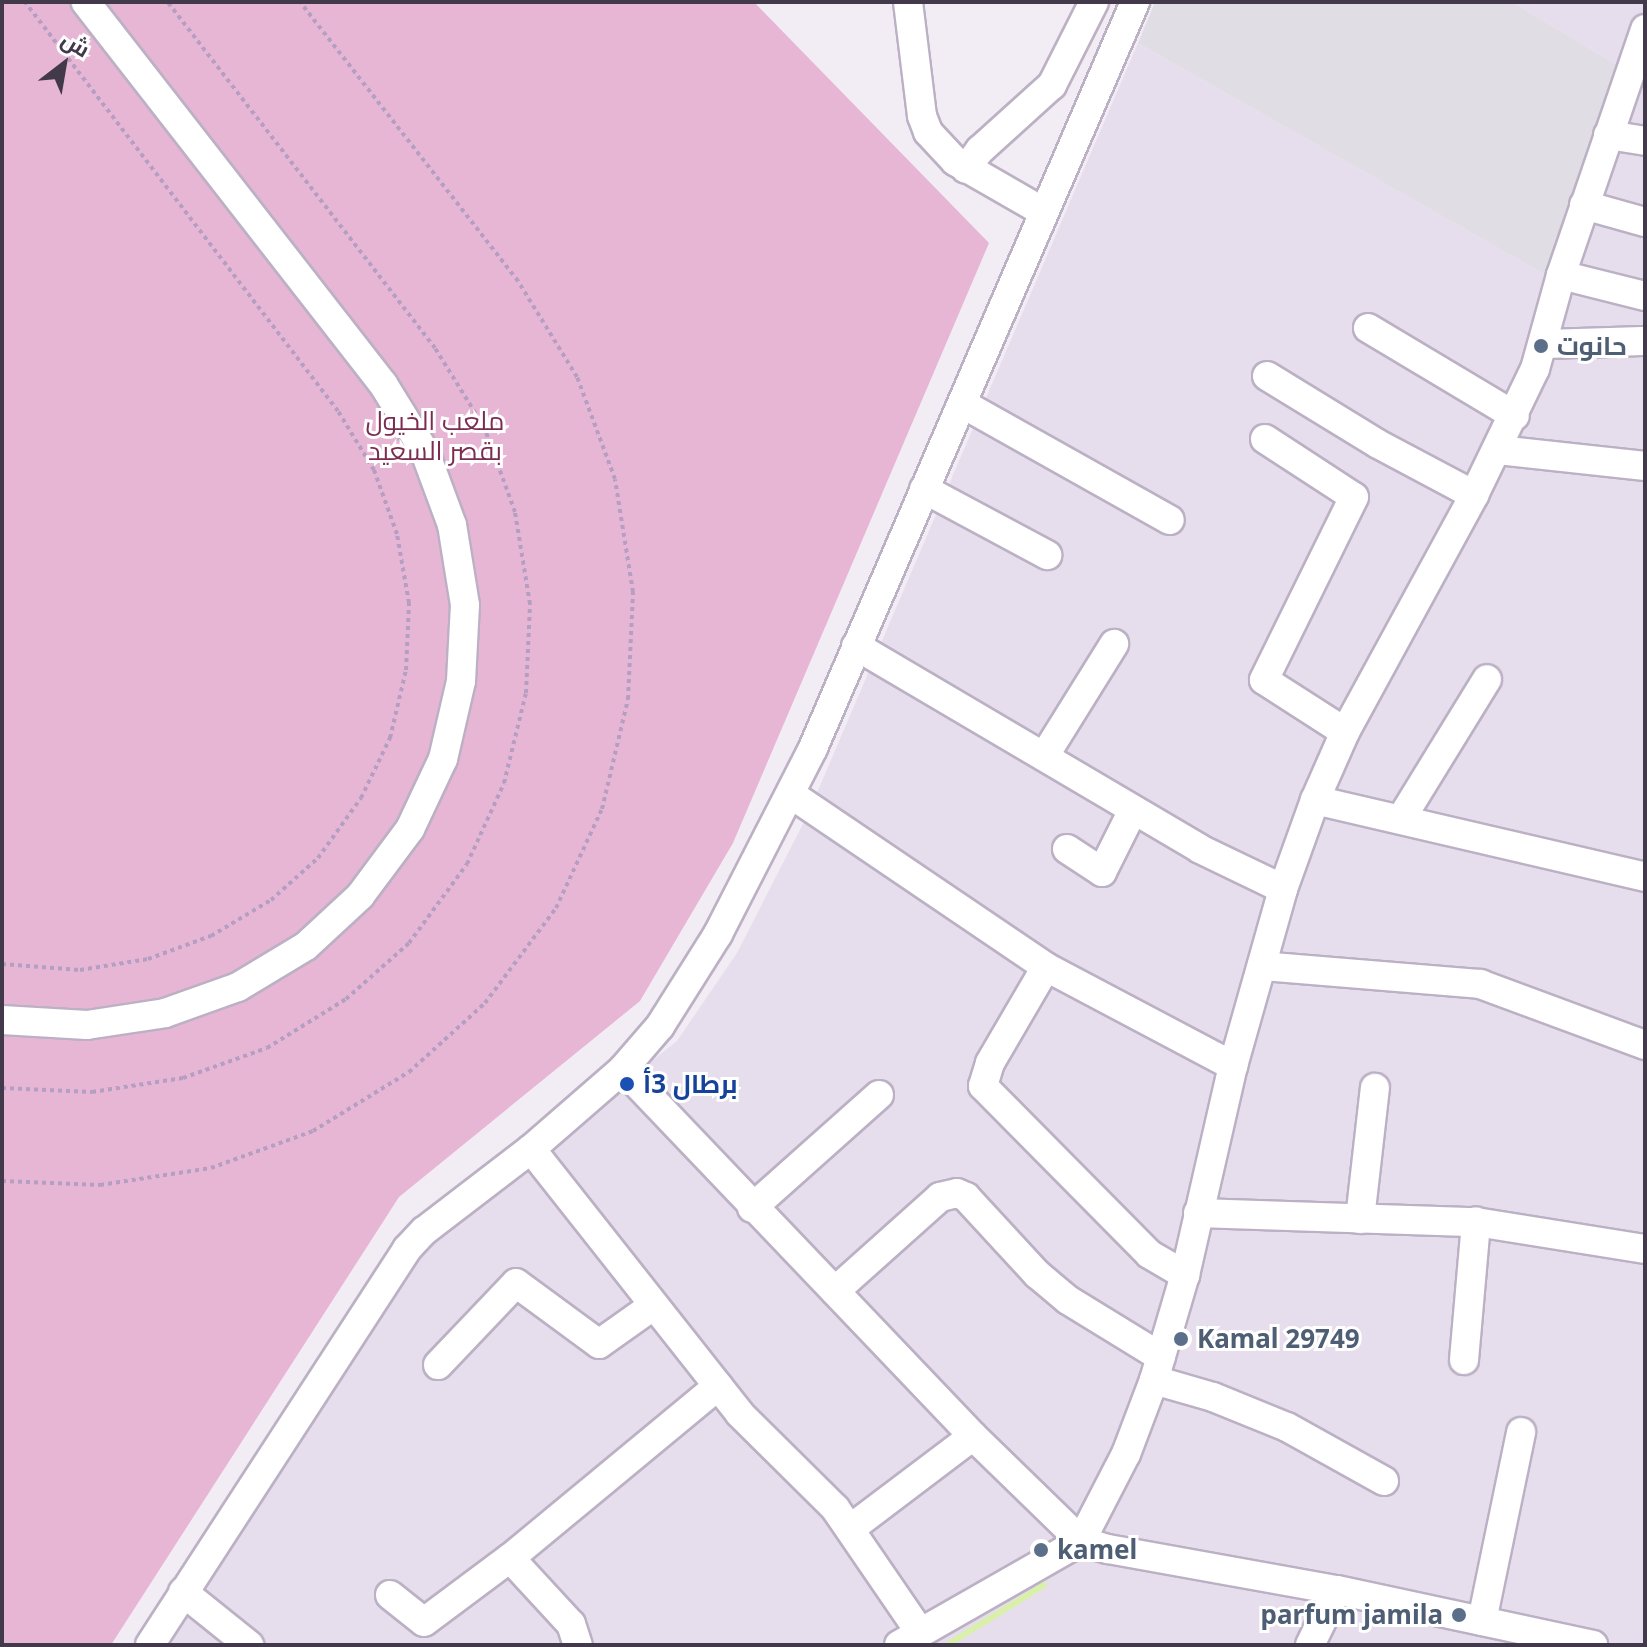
<!DOCTYPE html>
<meta charset="utf-8">
<style>
body{margin:0}
#map{position:relative;width:1647px;height:1647px;overflow:hidden;background:#f2ecf5;font-family:"Noto Sans",Cairo,sans-serif}
div>[style]{position:absolute}
.residential>*{inset:0;background:#e7deed}
.industrial>*{inset:0;background:#e1dde5}
.green>*{inset:0;background:#e8b6d5}
.stream>*{height:6px;margin:-3px;padding:0 3px;transform-origin:3px;border-radius:3px;background:#d8f0aa}
.path>*{height:4px;margin-top:-2px;transform-origin:0;background:repeating-linear-gradient(90deg,#b49fc2 0 4px,transparent 0 8px)}
.roads{filter:drop-shadow(2px 0 #bcb1c4) drop-shadow(-2px 0 #bcb1c4) drop-shadow(0 2px #bcb1c4) drop-shadow(0 -2px #bcb1c4)}
.minor>*{height:28px;margin:-14px;padding:0 14px;transform-origin:14px;border-radius:14px;background:#fff}
.dots>*{width:22px;height:22px;translate:-50% -50%;box-sizing:border-box;border:4px solid #fff;border-radius:50%}
span{translate:-50% -50%;white-space:nowrap;text-align:center;line-height:1.15;-webkit-text-stroke:6px #fff;paint-order:stroke}
.service-label{font-size:26px;color:#4e5e75;font-weight:700}
.left{translate:0 -50%;text-align:left}
.right{translate:-100% -50%;text-align:right}
.park-label{font-size:26px;color:#7c2c50}
.transit-label{font-size:26px;color:#164399;font-weight:700}
.frame{position:absolute;inset:0;border:4px solid #42394a;pointer-events:none}
.north{position:absolute;left:24px;top:24px;width:80px;height:80px;-webkit-text-stroke:6px #fff;paint-order:stroke;rotate:31deg;font-size:22px;font-weight:700;line-height:32px;text-align:center;color:#42394a}
.north::after{content:'';display:block;margin:auto;width:28px;height:36px;background:#42394a;clip-path:polygon(50% 0,100% 100%,50% 72%,0 100%)}
</style>
<div id="map">
<div class="residential">
<i style="clip-path:polygon(1512px 2px,1645px 2px,1645px 1645px,164px 1645px,431px 1236px,677px 1041px,737px 953px,807px 816px,1138px 43px,1551px 278px,1617px 65px)"></i>
</div>
<div class="industrial">
<i style="clip-path:polygon(1155px 2px,1512px 2px,1617px 65px,1551px 278px,1138px 43px)"></i>
</div>
<div class="green">
<i style="clip-path:polygon(2px 2px,754px 2px,989px 243px,733px 843px,640px 1001px,399px 1197px,111px 1645px,2px 1645px)"></i>
</div>
<div class="stream">
<i style="left:947px;top:1645px;width:114px;rotate:-31.7deg"></i>
</div>
<div class="path">
<i style="left:2px;top:964px;width:78px;rotate:4.4deg"></i>
<i style="left:80px;top:970px;width:69px;rotate:-9.2deg"></i>
<i style="left:148px;top:959px;width:67px;rotate:-20.1deg"></i>
<i style="left:211px;top:936px;width:70px;rotate:-31deg"></i>
<i style="left:271px;top:900px;width:63px;rotate:-41.8deg"></i>
<i style="left:318px;top:858px;width:74px;rotate:-54.4deg"></i>
<i style="left:361px;top:798px;width:67px;rotate:-64.2deg"></i>
<i style="left:390px;top:738px;width:70px;rotate:-76.8deg"></i>
<i style="left:406px;top:670px;width:67px;rotate:-87.4deg"></i>
<i style="left:409px;top:603px;width:70px;rotate:-99.9deg"></i>
<i style="left:397px;top:534px;width:68px;rotate:-109.8deg"></i>
<i style="left:374px;top:470px;width:69px;rotate:-121.4deg"></i>
<i style="left:338px;top:411px;width:515px;rotate:-127.43deg"></i>
<i style="left:2px;top:1088px;width:90px;rotate:2.5deg"></i>
<i style="left:92px;top:1092px;width:92px;rotate:-8.7deg"></i>
<i style="left:183px;top:1078px;width:89px;rotate:-19.7deg"></i>
<i style="left:267px;top:1048px;width:93px;rotate:-31.8deg"></i>
<i style="left:346px;top:999px;width:84px;rotate:-41.6deg"></i>
<i style="left:409px;top:943px;width:98px;rotate:-53.7deg"></i>
<i style="left:467px;top:864px;width:89px;rotate:-65.4deg"></i>
<i style="left:504px;top:783px;width:93px;rotate:-76.3deg"></i>
<i style="left:526px;top:693px;width:89px;rotate:-87.4deg"></i>
<i style="left:530px;top:604px;width:93px;rotate:-99.3deg"></i>
<i style="left:515px;top:512px;width:90px;rotate:-110deg"></i>
<i style="left:484px;top:427px;width:93px;rotate:-121.8deg"></i>
<i style="left:435px;top:348px;width:437px;rotate:-127.7deg"></i>
<i style="left:2px;top:1181px;width:98px;rotate:2.3deg"></i>
<i style="left:100px;top:1185px;width:112px;rotate:-8.7deg"></i>
<i style="left:211px;top:1168px;width:109px;rotate:-19.9deg"></i>
<i style="left:313px;top:1131px;width:113px;rotate:-31.6deg"></i>
<i style="left:409px;top:1072px;width:103px;rotate:-42.2deg"></i>
<i style="left:485px;top:1003px;width:119px;rotate:-53.2deg"></i>
<i style="left:556px;top:908px;width:109px;rotate:-65.1deg"></i>
<i style="left:602px;top:809px;width:113px;rotate:-76.7deg"></i>
<i style="left:628px;top:699px;width:107px;rotate:-87.3deg"></i>
<i style="left:633px;top:592px;width:114px;rotate:-99.1deg"></i>
<i style="left:615px;top:479px;width:109px;rotate:-110.4deg"></i>
<i style="left:577px;top:377px;width:113px;rotate:-121.6deg"></i>
<i style="left:518px;top:281px;width:354px;rotate:-128deg"></i>
</div>
<div class="roads">
<div class="minor">
<i style="left:908px;top:2px;width:115px;rotate:83deg"></i>
<i style="left:922px;top:116px;width:17px;rotate:69deg"></i>
<i style="left:928px;top:132px;width:40px;rotate:47deg"></i>
<i style="left:955px;top:161px;width:100px;rotate:29.9deg"></i>
<i style="left:1608px;top:135px;width:37px;rotate:9deg"></i>
<i style="left:966px;top:169px;width:24px;rotate:-54deg"></i>
<i style="left:980px;top:150px;width:97px;rotate:-42.1deg"></i>
<i style="left:1052px;top:85px;width:93px;rotate:-63.2deg"></i>
<i style="left:1584px;top:205px;width:63px;rotate:15.6deg"></i>
<i style="left:1561px;top:275px;width:87px;rotate:14deg"></i>
<i style="left:1368px;top:328px;width:171px;rotate:30.9deg"></i>
<i style="left:1543px;top:344px;width:102px;rotate:-1.7deg"></i>
<i style="left:1267px;top:376px;width:130px;rotate:31.5deg"></i>
<i style="left:1378px;top:444px;width:109px;rotate:28deg"></i>
<i style="left:963px;top:404px;width:237px;rotate:29.3deg"></i>
<i style="left:1265px;top:439px;width:106px;rotate:33.1deg"></i>
<i style="left:1354px;top:497px;width:204px;rotate:116.2deg"></i>
<i style="left:1264px;top:680px;width:96px;rotate:32.7deg"></i>
<i style="left:1498px;top:450px;width:148px;rotate:6.2deg"></i>
<i style="left:924px;top:489px;width:140px;rotate:28.2deg"></i>
<i style="left:856px;top:646px;width:399px;rotate:30.5deg"></i>
<i style="left:1200px;top:849px;width:92px;rotate:25.7deg"></i>
<i style="left:1045px;top:755px;width:131px;rotate:-58.1deg"></i>
<i style="left:792px;top:795px;width:307px;rotate:34.1deg"></i>
<i style="left:1046px;top:967px;width:212px;rotate:27.9deg"></i>
<i style="left:1315px;top:800px;width:339px;rotate:13.1deg"></i>
<i style="left:1401px;top:819px;width:164px;rotate:-58.4deg"></i>
<i style="left:1067px;top:849px;width:42px;rotate:33.3deg"></i>
<i style="left:1102px;top:872px;width:69px;rotate:-63.4deg"></i>
<i style="left:1262px;top:966px;width:219px;rotate:4.7deg"></i>
<i style="left:1480px;top:984px;width:176px;rotate:20.3deg"></i>
<i style="left:1046px;top:967px;width:111px;rotate:120.3deg"></i>
<i style="left:990px;top:1063px;width:24px;rotate:107deg"></i>
<i style="left:983px;top:1086px;width:236px;rotate:45.3deg"></i>
<i style="left:1149px;top:1254px;width:42px;rotate:30.3deg"></i>
<i style="left:2px;top:1020px;width:85px;rotate:3.4deg"></i>
<i style="left:87px;top:1025px;width:79px;rotate:-8.7deg"></i>
<i style="left:165px;top:1013px;width:77px;rotate:-19.6deg"></i>
<i style="left:238px;top:987px;width:79px;rotate:-31.1deg"></i>
<i style="left:306px;top:946px;width:74px;rotate:-42.8deg"></i>
<i style="left:360px;top:896px;width:84px;rotate:-53.3deg"></i>
<i style="left:410px;top:829px;width:77px;rotate:-64.8deg"></i>
<i style="left:443px;top:759px;width:80px;rotate:-77deg"></i>
<i style="left:461px;top:681px;width:76px;rotate:-87deg"></i>
<i style="left:465px;top:605px;width:81px;rotate:-99.2deg"></i>
<i style="left:452px;top:525px;width:78px;rotate:-110.3deg"></i>
<i style="left:425px;top:452px;width:80px;rotate:-121.7deg"></i>
<i style="left:383px;top:384px;width:484px;rotate:-127.9deg"></i>
<i style="left:623px;top:1069px;width:507px;rotate:46.36deg"></i>
<i style="left:973px;top:1436px;width:151px;rotate:44.2deg"></i>
<i style="left:1081px;top:1541px;width:28px;rotate:17deg"></i>
<i style="left:1108px;top:1549px;width:233px;rotate:10.2deg"></i>
<i style="left:1337px;top:1590px;width:262px;rotate:12.1deg"></i>
<i style="left:531px;top:1149px;width:337px;rotate:51.7deg"></i>
<i style="left:740px;top:1414px;width:134px;rotate:44.7deg"></i>
<i style="left:835px;top:1508px;width:150px;rotate:55.6deg"></i>
<i style="left:752px;top:1208px;width:170px;rotate:-41.7deg"></i>
<i style="left:1198px;top:1213px;width:278px;rotate:1.9deg"></i>
<i style="left:1476px;top:1222px;width:171px;rotate:9.1deg"></i>
<i style="left:1360px;top:1219px;width:132px;rotate:-83.5deg"></i>
<i style="left:835px;top:1291px;width:141px;rotate:-41.8deg"></i>
<i style="left:940px;top:1197px;width:17px;rotate:-13deg"></i>
<i style="left:957px;top:1193px;width:10px;rotate:24deg"></i>
<i style="left:966px;top:1197px;width:105px;rotate:47.3deg"></i>
<i style="left:1037px;top:1274px;width:40px;rotate:40deg"></i>
<i style="left:1068px;top:1300px;width:109px;rotate:31.5deg"></i>
<i style="left:1464px;top:1360px;width:139px;rotate:-85deg"></i>
<i style="left:438px;top:1365px;width:113px;rotate:-46.4deg"></i>
<i style="left:516px;top:1283px;width:103px;rotate:36.3deg"></i>
<i style="left:599px;top:1344px;width:67px;rotate:-35.3deg"></i>
<i style="left:1154px;top:1380px;width:61px;rotate:16.1deg"></i>
<i style="left:1213px;top:1397px;width:80px;rotate:22.1deg"></i>
<i style="left:1287px;top:1427px;width:111px;rotate:29.1deg"></i>
<i style="left:850px;top:1529px;width:154px;rotate:-37.1deg"></i>
<i style="left:510px;top:1558px;width:90px;rotate:47.3deg"></i>
<i style="left:571px;top:1624px;width:22px;rotate:72deg"></i>
<i style="left:183px;top:1592px;width:85px;rotate:38.8deg"></i>
<i style="left:390px;top:1595px;width:43px;rotate:38.5deg"></i>
<i style="left:424px;top:1622px;width:107px;rotate:-36.7deg"></i>
<i style="left:510px;top:1558px;width:270px;rotate:-39.6deg"></i>
<i style="left:1482px;top:1621px;width:193px;rotate:-78.3deg"></i>
<i style="left:150px;top:1645px;width:472px;rotate:-57deg"></i>
<i style="left:407px;top:1249px;width:25px;rotate:-47deg"></i>
<i style="left:424px;top:1231px;width:135px;rotate:-37.5deg"></i>
<i style="left:531px;top:1149px;width:122px;rotate:-41deg"></i>
<i style="left:623px;top:1069px;width:57px;rotate:-49.3deg"></i>
<i style="left:660px;top:1026px;width:109px;rotate:-57.8deg"></i>
<i style="left:718px;top:934px;width:209px;rotate:-62.9deg"></i>
<i style="left:813px;top:748px;width:813px;rotate:-66.65deg"></i>
<i style="left:899px;top:1645px;width:210px;rotate:-29.7deg"></i>
<i style="left:1081px;top:1541px;width:98px;rotate:-62.7deg"></i>
<i style="left:1126px;top:1454px;width:79px;rotate:-69.3deg"></i>
<i style="left:1154px;top:1380px;width:109px;rotate:-73.6deg"></i>
<i style="left:1185px;top:1275px;width:214px;rotate:-77.1deg"></i>
<i style="left:1233px;top:1066px;width:184px;rotate:-74.2deg"></i>
<i style="left:1283px;top:889px;width:95px;rotate:-70.2deg"></i>
<i style="left:1315px;top:800px;width:74px;rotate:-66.2deg"></i>
<i style="left:1345px;top:732px;width:270px;rotate:-61.4deg"></i>
<i style="left:1474px;top:495px;width:140px;rotate:-64.2deg"></i>
<i style="left:1535px;top:369px;width:98px;rotate:-74.5deg"></i>
<i style="left:1561px;top:275px;width:260px;rotate:-71.1deg"></i>
<i style="left:1310px;top:1645px;width:61px;rotate:-63.9deg"></i>
</div>
</div>
<div class="dots">
<i style="left:1541px;top:346px;background:#5c6f8a"></i>
<i style="left:627px;top:1084px;background:#1a4fb4"></i>
<i style="left:1181px;top:1339px;background:#5c6f8a"></i>
<i style="left:1041px;top:1550px;background:#5c6f8a"></i>
<i style="left:1459px;top:1615px;background:#5c6f8a"></i>
</div>
<div class="service-label">
<span class="left" style="left:1557px;top:346px">حانوت</span>
<span class="left" style="left:1197px;top:1339px">Kamal 29749</span>
<span class="left" style="left:1057px;top:1550px">kamel</span>
<span class="right" style="left:1443px;top:1615px">parfum jamila</span>
</div>
<div class="park-label">
<span style="left:435px;top:436px">ملعب الخيول<br>بقصر السعيد</span>
</div>
<div class="transit-label">
<span class="left" style="left:643px;top:1084px">برطال 3أ</span>
</div>
<div class="frame"></div>
<div class="north">ش</div>
</div>
